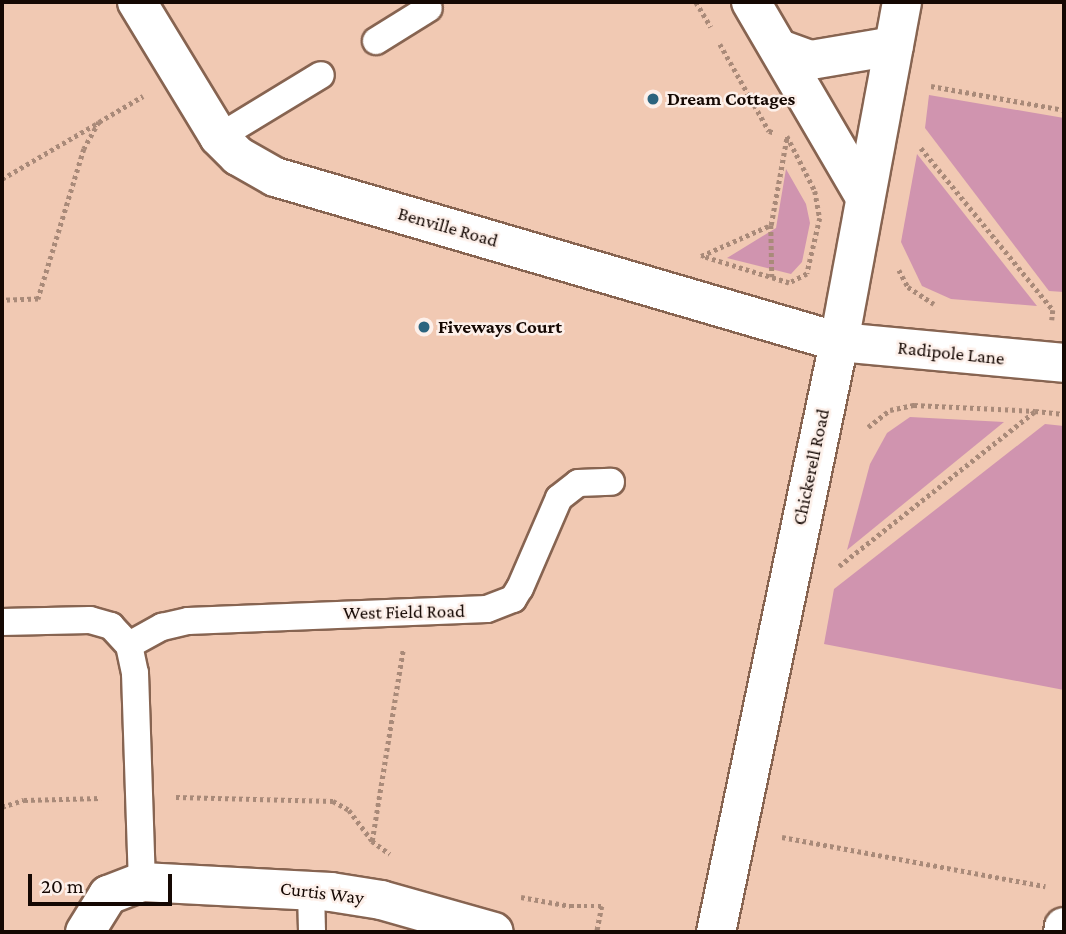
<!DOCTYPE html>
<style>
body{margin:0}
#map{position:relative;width:1066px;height:934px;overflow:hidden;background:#f1c9b3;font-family:"Crimson Pro",serif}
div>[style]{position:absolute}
.green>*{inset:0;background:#d094af}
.path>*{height:4.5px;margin-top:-2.25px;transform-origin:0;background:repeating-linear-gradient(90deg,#a98a79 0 3.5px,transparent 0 7px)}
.roads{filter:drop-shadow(2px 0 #876451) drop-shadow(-2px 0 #876451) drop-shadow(0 2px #876451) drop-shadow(0 -2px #876451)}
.service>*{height:26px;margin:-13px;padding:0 13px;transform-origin:13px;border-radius:13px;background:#fff}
.minor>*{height:38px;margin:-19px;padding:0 19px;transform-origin:19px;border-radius:19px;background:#fff}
.secondary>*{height:38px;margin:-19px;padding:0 19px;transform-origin:19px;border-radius:19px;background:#fff}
.dots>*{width:19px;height:19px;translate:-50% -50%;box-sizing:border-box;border:4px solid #fdf0ea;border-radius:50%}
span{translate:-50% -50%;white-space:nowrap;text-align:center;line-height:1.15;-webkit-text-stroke:5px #fdf0ea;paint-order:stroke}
.poi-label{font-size:19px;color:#150803;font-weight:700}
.left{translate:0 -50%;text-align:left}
.street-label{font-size:19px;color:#150803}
.frame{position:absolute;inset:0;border:4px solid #150803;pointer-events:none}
.scale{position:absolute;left:28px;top:874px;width:144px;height:32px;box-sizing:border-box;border:4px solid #150803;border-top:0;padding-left:9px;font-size:21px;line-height:24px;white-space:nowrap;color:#150803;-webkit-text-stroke:5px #fdf0ea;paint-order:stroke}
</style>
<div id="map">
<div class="green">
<i style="clip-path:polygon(929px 95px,1064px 118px,1064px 292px,1049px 291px,925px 128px)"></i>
<i style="clip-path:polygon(917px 154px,1037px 306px,951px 299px,922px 286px,901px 242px)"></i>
<i style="clip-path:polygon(786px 169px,806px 204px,810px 223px,802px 262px,791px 274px,727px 258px,776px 228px)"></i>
<i style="clip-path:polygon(910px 417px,1004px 422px,847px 550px,870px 464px,887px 433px)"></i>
<i style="clip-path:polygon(1045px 424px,1064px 426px,1064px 690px,824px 644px,834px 589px)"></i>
</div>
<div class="path">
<i style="left:696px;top:2px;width:29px;rotate:59deg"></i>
<i style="left:720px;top:44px;width:100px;rotate:60.6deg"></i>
<i style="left:769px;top:131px;width:6px;rotate:18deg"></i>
<i style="left:931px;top:86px;width:135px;rotate:10.2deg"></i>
<i style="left:99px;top:122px;width:51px;rotate:-30.6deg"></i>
<i style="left:787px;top:136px;width:62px;rotate:63deg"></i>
<i style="left:815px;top:191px;width:27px;rotate:80deg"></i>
<i style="left:820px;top:218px;width:57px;rotate:103.1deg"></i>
<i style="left:807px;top:274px;width:20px;rotate:153deg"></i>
<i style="left:789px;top:283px;width:92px;rotate:-162.9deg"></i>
<i style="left:701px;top:256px;width:77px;rotate:-23.9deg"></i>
<i style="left:771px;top:225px;width:90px;rotate:-79.8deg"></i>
<i style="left:921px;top:148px;width:209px;rotate:50.8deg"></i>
<i style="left:1053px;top:310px;width:10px;rotate:96deg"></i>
<i style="left:2px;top:179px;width:113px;rotate:-30.4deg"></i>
<i style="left:99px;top:122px;width:31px;rotate:119deg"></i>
<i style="left:84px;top:149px;width:157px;rotate:107deg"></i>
<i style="left:38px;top:299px;width:36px;rotate:178deg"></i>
<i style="left:771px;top:225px;width:52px;rotate:88.9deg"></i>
<i style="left:899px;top:270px;width:19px;rotate:62deg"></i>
<i style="left:908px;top:287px;width:31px;rotate:33deg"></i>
<i style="left:868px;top:427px;width:28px;rotate:-38deg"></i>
<i style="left:890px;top:410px;width:25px;rotate:-12deg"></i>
<i style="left:914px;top:405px;width:121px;rotate:2.8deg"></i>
<i style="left:839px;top:566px;width:250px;rotate:-38.3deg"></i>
<i style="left:1035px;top:411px;width:29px;rotate:6deg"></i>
<i style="left:176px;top:797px;width:157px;rotate:1.5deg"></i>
<i style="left:333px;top:801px;width:18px;rotate:29deg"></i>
<i style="left:349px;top:810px;width:39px;rotate:53deg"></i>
<i style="left:372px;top:841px;width:22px;rotate:36deg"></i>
<i style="left:2px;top:807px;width:23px;rotate:-18deg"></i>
<i style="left:24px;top:800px;width:77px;rotate:-1.5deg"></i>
<i style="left:782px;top:837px;width:268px;rotate:10.6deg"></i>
<i style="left:372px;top:841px;width:193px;rotate:-80.8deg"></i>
<i style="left:521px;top:897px;width:50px;rotate:10.4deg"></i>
<i style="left:570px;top:906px;width:32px"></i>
<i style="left:602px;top:906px;width:26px;rotate:101deg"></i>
</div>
<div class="roads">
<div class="service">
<i style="left:376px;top:41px;width:62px;rotate:-31.9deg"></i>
<i style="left:219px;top:137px;width:119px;rotate:-31.3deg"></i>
<i style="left:2px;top:622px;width:88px;rotate:-1.3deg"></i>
<i style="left:90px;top:620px;width:22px;rotate:16deg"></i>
<i style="left:111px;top:626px;width:26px;rotate:47deg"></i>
<i style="left:129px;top:645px;width:38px;rotate:-29deg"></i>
<i style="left:162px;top:627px;width:27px;rotate:-13deg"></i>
<i style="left:188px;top:621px;width:299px;rotate:-2.3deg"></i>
<i style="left:487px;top:609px;width:28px;rotate:-21deg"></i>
<i style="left:513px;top:599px;width:13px;rotate:-58deg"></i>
<i style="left:520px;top:588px;width:98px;rotate:-66.6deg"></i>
<i style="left:559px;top:498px;width:24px;rotate:-38deg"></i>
<i style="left:578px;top:483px;width:33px;rotate:-2deg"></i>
<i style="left:129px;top:645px;width:29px;rotate:78deg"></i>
<i style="left:135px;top:673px;width:209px;rotate:88.1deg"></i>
<i style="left:311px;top:890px;width:42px;rotate:88.6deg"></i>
</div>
<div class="minor">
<i style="left:751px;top:2px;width:226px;rotate:59.7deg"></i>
<i style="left:780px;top:49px;width:33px;rotate:20deg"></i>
<i style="left:811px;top:60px;width:84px;rotate:-9.6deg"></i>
<i style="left:85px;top:932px;width:44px;rotate:-58.1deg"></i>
<i style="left:108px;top:895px;width:36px;rotate:-21deg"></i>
<i style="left:142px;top:882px;width:189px;rotate:3deg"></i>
<i style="left:331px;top:892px;width:51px;rotate:9.1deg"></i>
<i style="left:381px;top:900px;width:117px;rotate:15.8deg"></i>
<i style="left:1063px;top:932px;width:5px;rotate:-79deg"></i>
</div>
<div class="secondary">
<i style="left:137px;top:2px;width:158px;rotate:58.7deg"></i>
<i style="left:219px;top:137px;width:27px;rotate:45deg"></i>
<i style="left:238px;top:156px;width:43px;rotate:29.6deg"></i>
<i style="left:275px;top:177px;width:588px;rotate:16.31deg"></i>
<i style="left:839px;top:342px;width:226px;rotate:5.3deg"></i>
<i style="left:716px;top:932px;width:603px;rotate:-78.22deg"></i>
<i style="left:839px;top:342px;width:346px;rotate:-79.5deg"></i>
</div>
</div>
<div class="dots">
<i style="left:653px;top:99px;background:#2c647e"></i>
<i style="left:424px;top:327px;background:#2c647e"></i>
</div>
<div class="poi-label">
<span class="left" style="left:667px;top:99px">Dream Cottages</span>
<span class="left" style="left:438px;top:327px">Fiveways Court</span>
</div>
<div class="street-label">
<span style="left:448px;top:227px;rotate:16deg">Benville Road</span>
<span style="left:951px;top:353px;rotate:6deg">Radipole Lane</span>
<span style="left:811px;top:467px;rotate:-78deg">Chickerell Road</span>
<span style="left:404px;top:612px;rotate:-1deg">West Field Road</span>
<span style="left:322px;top:893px;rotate:7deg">Curtis Way</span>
</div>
<div class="frame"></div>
<div class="scale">20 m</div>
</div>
